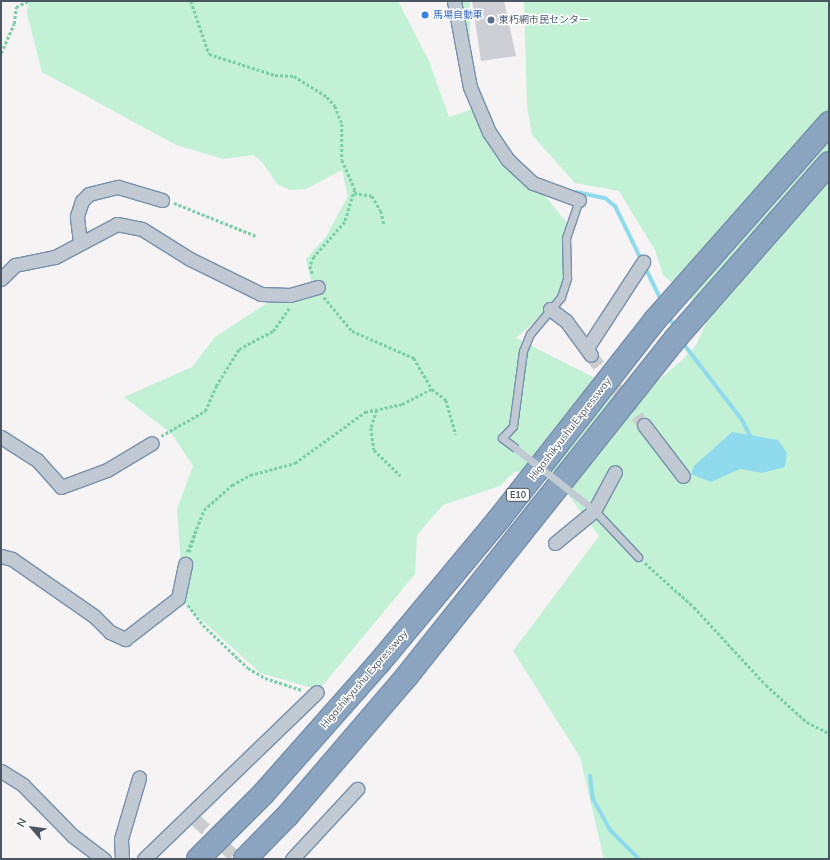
<!DOCTYPE html>
<meta charset="utf-8">
<style>
body{margin:0}
#map{position:relative;width:830px;height:860px;overflow:hidden;background:#f5f3f3;font-family:Mulish,"Noto Sans JP",sans-serif}
div>[style]{position:absolute}
.green>*{inset:0;background:#c3f1d5;transform-origin:0 0}
.water>*{inset:0;background:#90daee}
.stream>*{height:4px;margin:-2px;padding:0 2px;transform-origin:2px;border-radius:2px;background:#90daee}
.building>*{inset:0;background:#cdcfd5}
.minor-tunnel>*{height:13px;margin-top:-6.5px;transform-origin:0;background:repeating-linear-gradient(90deg,#caccce 0 13px,transparent 0 19px)}
.path>*{height:2.5px;margin-top:-1.25px;transform-origin:0;background:repeating-linear-gradient(90deg,#7ad0a6 0 3px,transparent 0 5px)}
.roads{filter:drop-shadow(1px 0 #7690ad) drop-shadow(-1px 0 #7690ad) drop-shadow(0 1px #7690ad) drop-shadow(0 -1px #7690ad)}
.service>*{height:7px;margin:-3.5px;padding:0 3.5px;transform-origin:3.5px;border-radius:3.5px;background:#c1cad2}
.minor>*{height:13px;margin:-6.5px;padding:0 6.5px;transform-origin:6.5px;border-radius:6.5px;background:#c1cad2}
.motorway>*{height:22px;margin:-11px;padding:0 11px;transform-origin:11px;border-radius:11px;background:#8ba5c1}
.service-bridge>*{height:7px;margin:-3.5px;padding:0 3.5px;transform-origin:3.5px;border-radius:3.5px;background:#c1cad2}
.dots>*{width:11px;height:11px;translate:-50% -50%;box-sizing:border-box;border:2px solid #fff;border-radius:50%}
span{translate:-50% -50%;white-space:nowrap;text-align:center;line-height:1.15;-webkit-text-stroke:3px #fff;paint-order:stroke}
.shield-label span{padding:1px 3px;background:#fff;border:1px solid;border-radius:3px;-webkit-text-stroke-width:0}
.shield-label{font-size:9px;color:#4a5661;font-weight:700}
.shop-label{font-size:10px;color:#366cbe}
.left{translate:0 -50%;text-align:left}
.service-label{font-size:10px;color:#4e5e75}
.street-label{font-size:10px;color:#4a5661}
.frame{position:absolute;inset:0;border:2px solid #4a5661;pointer-events:none}
.north{position:absolute;left:12px;top:808px;width:40px;height:40px;-webkit-text-stroke:3px #fff;paint-order:stroke;rotate:298deg;font-size:11px;font-weight:700;line-height:16px;text-align:center;color:#4a5661}
.north::after{content:'';display:block;margin:auto;width:14px;height:18px;background:#4a5661;clip-path:polygon(50% 0,100% 100%,50% 72%,0 100%)}
</style>
<div id="map">
<div class="green">
<i style="clip-path:polygon(28px 1px,398px 1px,429px 61px,449px 117px,473px 109px,568px 224px,562px 255px,565px 276px,556px 302px,516px 338px,603px 382px,637px 387px,658px 381px,683px 359px,695px 347px,710px 315px,663px 275px,655px 250px,619px 191px,575px 183px,532px 135px,527px 106px,524px 1px,829px 1px,829px 859px,604px 859px,580px 757px,513px 651px,599px 536px,569px 496px,530px 470px,514px 472px,500px 486px,443px 505px,417px 535px,415px 574px,319px 690px,260px 673px,184px 604px,177px 509px,193px 466px,172px 434px,124px 397px,192px 367px,215px 337px,267px 303px,304px 298px,311px 281px,306px 259px,326px 237px,348px 196px,342px 170px,306px 189px,290px 190px,277px 184px,263px 163px,253px 155px,223px 159px,176px 145px,42px 72px,27px 14px)"></i>
<i style="left:461px;top:1px;width:9px;height:62px"></i>
</div>
<div class="water">
<i style="clip-path:polygon(732px 432px,778px 440px,787px 453px,785px 467px,762px 473px,740px 469px,711px 482px,691px 474px,694px 466px)"></i>
</div>
<div class="stream">
<i style="left:576px;top:192px;width:30px;rotate:12deg"></i>
<i style="left:605px;top:198px;width:13px;rotate:39deg"></i>
<i style="left:615px;top:206px;width:107px;rotate:63.9deg"></i>
<i style="left:668px;top:315px;width:16px;rotate:63deg"></i>
<i style="left:682px;top:342px;width:98px;rotate:52.4deg"></i>
<i style="left:742px;top:420px;width:22px;rotate:63deg"></i>
<i style="left:590px;top:776px;width:23px;rotate:83deg"></i>
<i style="left:593px;top:799px;width:35px;rotate:61deg"></i>
<i style="left:610px;top:830px;width:41px;rotate:45deg"></i>
</div>
<div class="building">
<i style="clip-path:polygon(472px 1px,504px 1px,516px 56px,481px 61px)"></i>
</div>
<div class="minor-tunnel">
<i style="left:591px;top:355px;width:88px;rotate:52.9deg"></i>
<i style="left:196px;top:820px;width:57px;rotate:42.9deg"></i>
</div>
<div class="path">
<i style="left:191px;top:1px;width:56px;rotate:71.2deg"></i>
<i style="left:209px;top:54px;width:69px;rotate:17.7deg"></i>
<i style="left:275px;top:75px;width:19px;rotate:3deg"></i>
<i style="left:294px;top:76px;width:39px;rotate:32deg"></i>
<i style="left:327px;top:97px;width:12px;rotate:48deg"></i>
<i style="left:335px;top:106px;width:19px;rotate:69deg"></i>
<i style="left:342px;top:124px;width:36px;rotate:90deg"></i>
<i style="left:342px;top:160px;width:32px;rotate:66deg"></i>
<i style="left:355px;top:189px;width:34px;rotate:107deg"></i>
<i style="left:345px;top:222px;width:47px;rotate:131.5deg"></i>
<i style="left:314px;top:257px;width:10px;rotate:114deg"></i>
<i style="left:310px;top:266px;width:9px;rotate:72deg"></i>
<i style="left:1px;top:53px;width:32px;rotate:-66deg"></i>
<i style="left:14px;top:24px;width:17px;rotate:-83deg"></i>
<i style="left:16px;top:7px;width:13px;rotate:-27deg"></i>
<i style="left:354px;top:193px;width:18px;rotate:9deg"></i>
<i style="left:372px;top:196px;width:17px;rotate:59deg"></i>
<i style="left:381px;top:211px;width:13px;rotate:77deg"></i>
<i style="left:174px;top:203px;width:88px;rotate:21.9deg"></i>
<i style="left:324px;top:297px;width:44px;rotate:50.5deg"></i>
<i style="left:352px;top:331px;width:68px;rotate:23.5deg"></i>
<i style="left:414px;top:358px;width:36px;rotate:60deg"></i>
<i style="left:432px;top:389px;width:18px;rotate:38deg"></i>
<i style="left:446px;top:400px;width:36px;rotate:74deg"></i>
<i style="left:377px;top:410px;width:19px;rotate:108deg"></i>
<i style="left:371px;top:428px;width:22px;rotate:82deg"></i>
<i style="left:374px;top:450px;width:37px;rotate:44deg"></i>
<i style="left:161px;top:436px;width:51px;rotate:-29.6deg"></i>
<i style="left:205px;top:411px;width:27px;rotate:-66deg"></i>
<i style="left:216px;top:386px;width:44px;rotate:-58.1deg"></i>
<i style="left:239px;top:349px;width:38px;rotate:-28deg"></i>
<i style="left:273px;top:331px;width:28px;rotate:-55deg"></i>
<i style="left:187px;top:552px;width:45px;rotate:-68deg"></i>
<i style="left:204px;top:510px;width:38px;rotate:-42deg"></i>
<i style="left:232px;top:485px;width:21px;rotate:-29deg"></i>
<i style="left:250px;top:475px;width:47px;rotate:-14.9deg"></i>
<i style="left:295px;top:463px;width:87px;rotate:-36.1deg"></i>
<i style="left:365px;top:412px;width:38px;rotate:-12deg"></i>
<i style="left:402px;top:404px;width:34px;rotate:-27deg"></i>
<i style="left:189px;top:552px;width:22px;rotate:-72deg"></i>
<i style="left:645px;top:563px;width:66px;rotate:41.9deg"></i>
<i style="left:694px;top:607px;width:106px;rotate:47.3deg"></i>
<i style="left:766px;top:685px;width:55px;rotate:42.1deg"></i>
<i style="left:807px;top:722px;width:25px;rotate:27deg"></i>
<i style="left:188px;top:605px;width:25px;rotate:53deg"></i>
<i style="left:203px;top:625px;width:62px;rotate:43.7deg"></i>
<i style="left:248px;top:668px;width:20px;rotate:30deg"></i>
<i style="left:265px;top:678px;width:38px;rotate:18deg"></i>
</div>
<div class="roads">
<div class="service">
<i style="left:514px;top:447px;width:15px;rotate:-143deg"></i>
<i style="left:502px;top:438px;width:16px;rotate:-47deg"></i>
<i style="left:513px;top:426px;width:76px;rotate:-82.4deg"></i>
<i style="left:523px;top:351px;width:18px;rotate:-68deg"></i>
<i style="left:530px;top:334px;width:48px;rotate:-50deg"></i>
<i style="left:561px;top:297px;width:20px;rotate:-72deg"></i>
<i style="left:567px;top:278px;width:40px;rotate:-91.4deg"></i>
<i style="left:566px;top:238px;width:40px;rotate:-71.1deg"></i>
<i style="left:593px;top:509px;width:66px;rotate:46.8deg"></i>
</div>
<div class="minor">
<i style="left:454px;top:1px;width:87px;rotate:79.5deg"></i>
<i style="left:470px;top:87px;width:49px;rotate:67.1deg"></i>
<i style="left:489px;top:132px;width:34px;rotate:56deg"></i>
<i style="left:508px;top:160px;width:34px;rotate:43deg"></i>
<i style="left:533px;top:183px;width:49px;rotate:20.3deg"></i>
<i style="left:80px;top:242px;width:26px;rotate:-97deg"></i>
<i style="left:77px;top:216px;width:16px;rotate:-72deg"></i>
<i style="left:82px;top:201px;width:10px;rotate:-45deg"></i>
<i style="left:89px;top:194px;width:30px;rotate:-14deg"></i>
<i style="left:118px;top:187px;width:46px;rotate:16.5deg"></i>
<i style="left:1px;top:279px;width:20px;rotate:-45deg"></i>
<i style="left:15px;top:265px;width:41px;rotate:-11.3deg"></i>
<i style="left:55px;top:257px;width:70px;rotate:-28deg"></i>
<i style="left:117px;top:224px;width:25px;rotate:11deg"></i>
<i style="left:142px;top:229px;width:57px;rotate:32deg"></i>
<i style="left:190px;top:259px;width:79px;rotate:26.2deg"></i>
<i style="left:261px;top:294px;width:29px;rotate:2deg"></i>
<i style="left:290px;top:295px;width:29px;rotate:-16deg"></i>
<i style="left:550px;top:309px;width:20px;rotate:37deg"></i>
<i style="left:566px;top:321px;width:42px;rotate:53.7deg"></i>
<i style="left:587px;top:348px;width:103px;rotate:-56.9deg"></i>
<i style="left:644px;top:425px;width:64px;rotate:52.6deg"></i>
<i style="left:1px;top:437px;width:43px;rotate:32.6deg"></i>
<i style="left:37px;top:460px;width:36px;rotate:48deg"></i>
<i style="left:61px;top:487px;width:49px;rotate:-20.3deg"></i>
<i style="left:107px;top:470px;width:52px;rotate:-31deg"></i>
<i style="left:555px;top:543px;width:50px;rotate:-39.4deg"></i>
<i style="left:594px;top:511px;width:44px;rotate:-61.7deg"></i>
<i style="left:1px;top:556px;width:11px;rotate:15deg"></i>
<i style="left:12px;top:559px;width:100px;rotate:34.8deg"></i>
<i style="left:94px;top:616px;width:23px;rotate:45deg"></i>
<i style="left:110px;top:632px;width:17px;rotate:25deg"></i>
<i style="left:125px;top:639px;width:67px;rotate:-37.7deg"></i>
<i style="left:178px;top:598px;width:35px;rotate:-78deg"></i>
<i style="left:1px;top:771px;width:26px;rotate:32deg"></i>
<i style="left:23px;top:785px;width:71px;rotate:45.6deg"></i>
<i style="left:73px;top:836px;width:39px;rotate:37deg"></i>
<i style="left:122px;top:859px;width:20px;rotate:-93deg"></i>
<i style="left:121px;top:839px;width:64px;rotate:-73.6deg"></i>
<i style="left:144px;top:859px;width:240px;rotate:-44deg"></i>
<i style="left:292px;top:859px;width:96px;rotate:-47.1deg"></i>
</div>
<div class="motorway">
<i style="left:198px;top:859px;width:92px;rotate:-45deg"></i>
<i style="left:263px;top:794px;width:175px;rotate:-48.5deg"></i>
<i style="left:379px;top:663px;width:187px;rotate:-50.2deg"></i>
<i style="left:499px;top:519px;width:253px;rotate:-51.9deg"></i>
<i style="left:655px;top:320px;width:263px;rotate:-48.5deg"></i>
<i style="left:245px;top:859px;width:62px;rotate:-45.7deg"></i>
<i style="left:288px;top:815px;width:183px;rotate:-49.4deg"></i>
<i style="left:407px;top:676px;width:432px;rotate:-51.5deg"></i>
<i style="left:676px;top:338px;width:232px;rotate:-48.8deg"></i>
</div>
</div>
<div class="service-bridge">
<i style="left:514px;top:447px;width:95px;rotate:38.2deg"></i>
</div>
<div class="dots">
<i style="left:425px;top:15px;background:#3f7fe0"></i>
<i style="left:491px;top:20px;background:#5c6f8a"></i>
</div>
<div class="shield-label">
<span style="left:518px;top:495px">E10</span>
</div>
<div class="shop-label">
<span class="left" style="left:433px;top:15px">馬場自動車</span>
</div>
<div class="service-label">
<span class="left" style="left:499px;top:20px">東朽網市民センター</span>
</div>
<div class="street-label">
<span style="left:570px;top:429px;rotate:-52deg">Higashikyushu Expressway</span>
<span style="left:364px;top:679px;rotate:-49deg">Higashikyushu Expressway</span>
</div>
<div class="frame"></div>
<div class="north">N</div>
</div>
